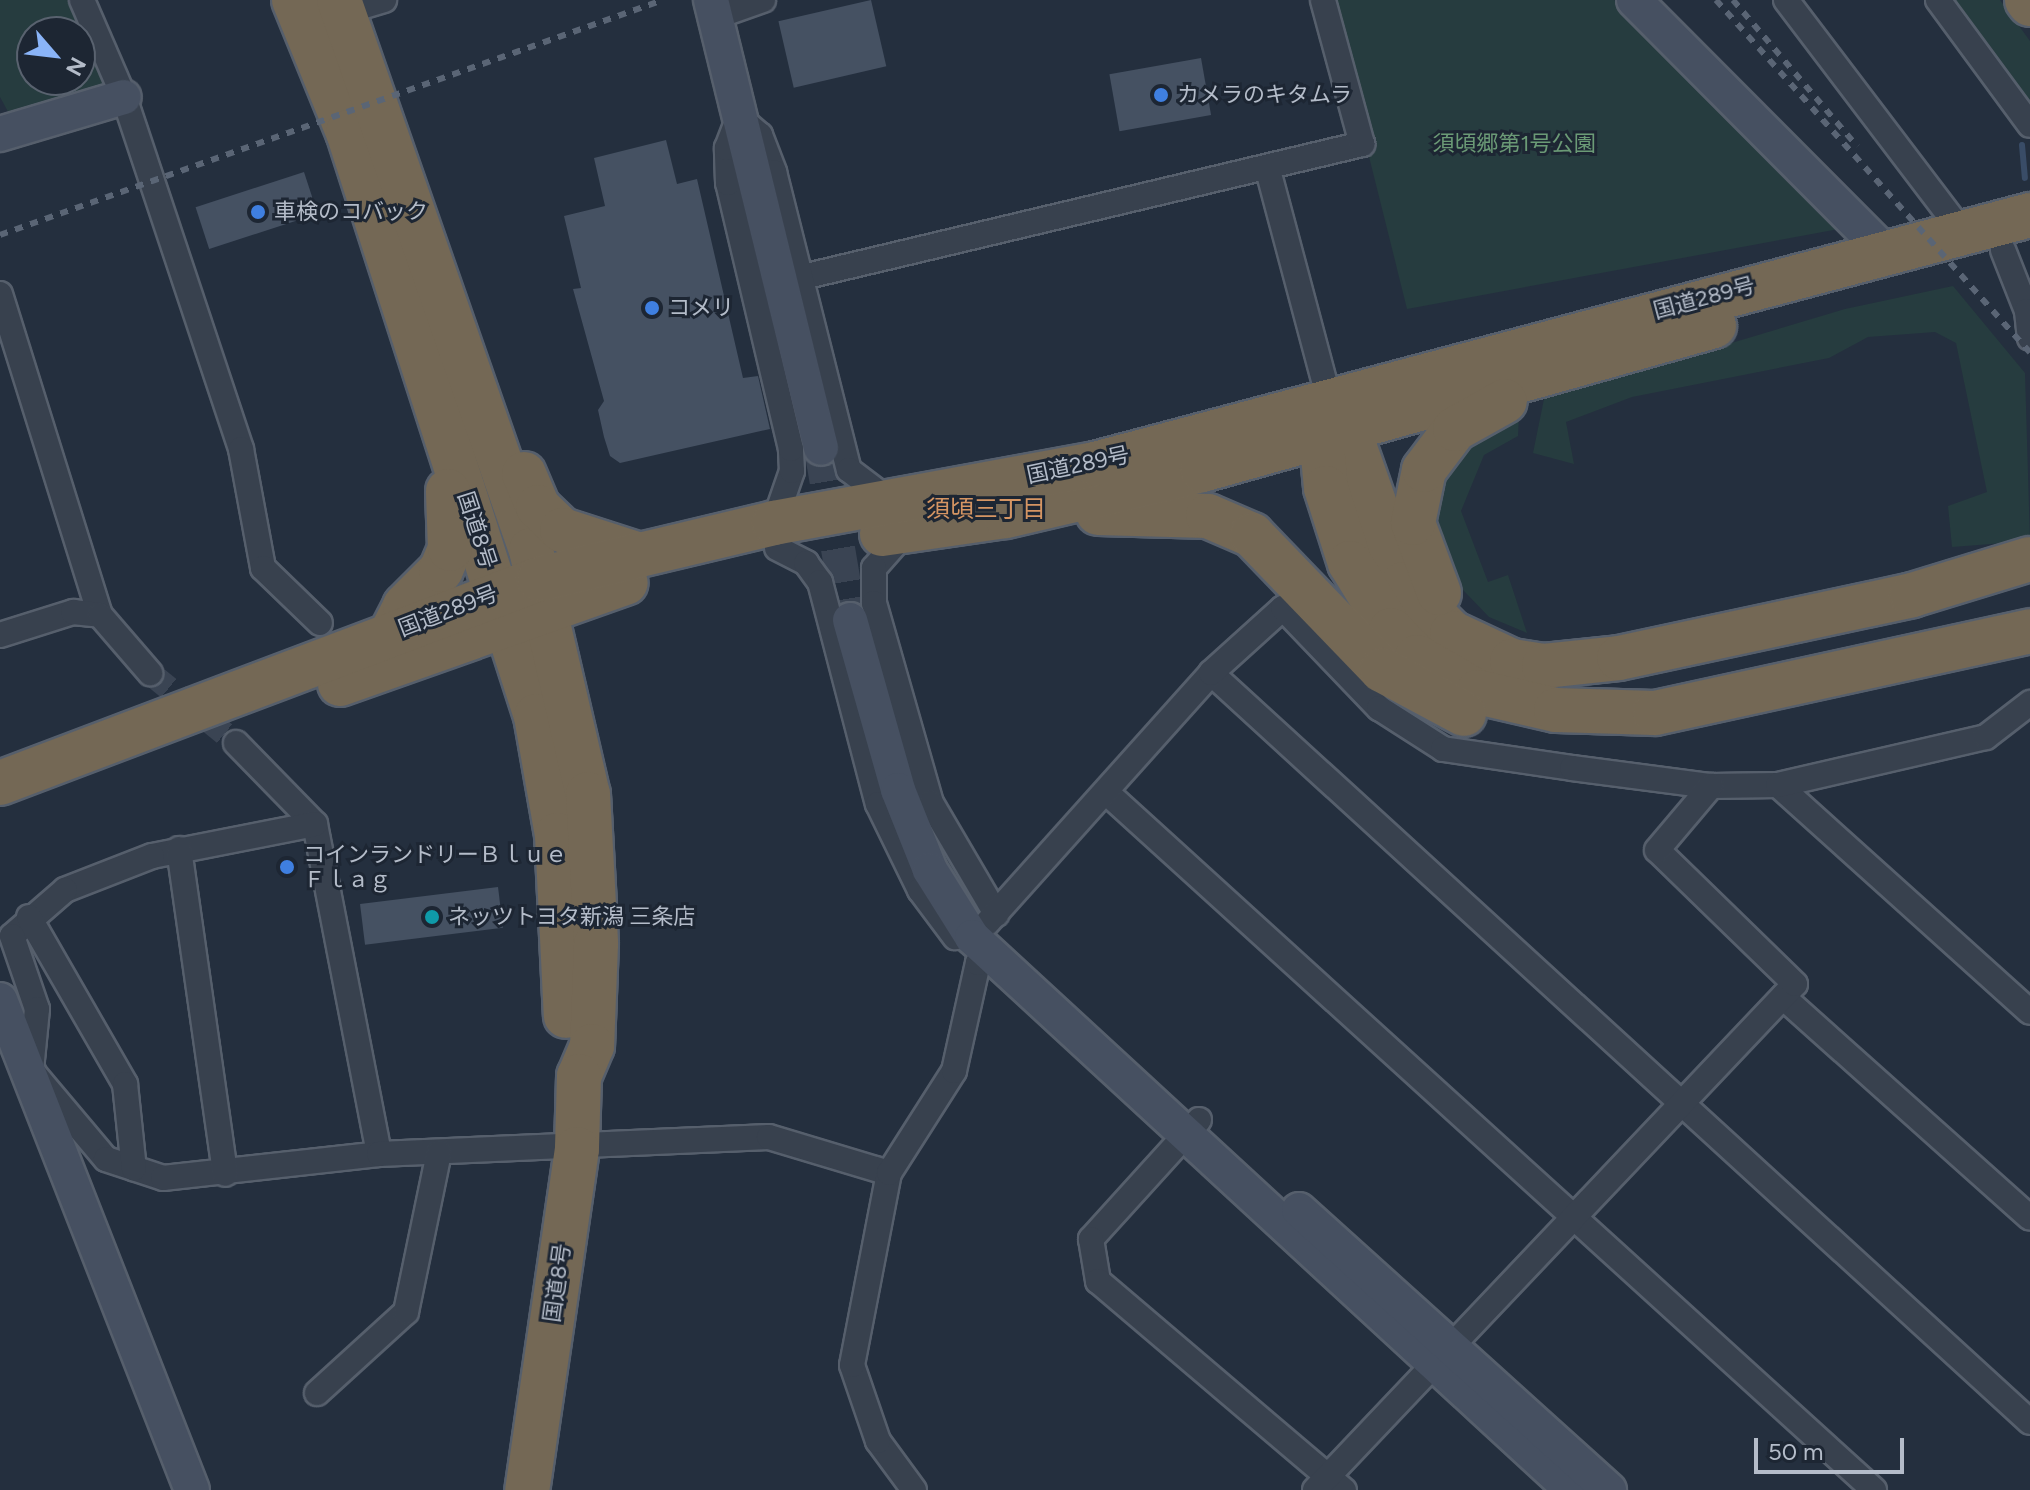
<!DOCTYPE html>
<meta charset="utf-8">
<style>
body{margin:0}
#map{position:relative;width:2030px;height:1490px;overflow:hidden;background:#242f3e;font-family:Figtree,"Noto Sans JP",sans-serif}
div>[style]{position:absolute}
.green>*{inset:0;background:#263c3f}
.stream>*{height:6px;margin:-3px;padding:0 3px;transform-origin:3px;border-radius:3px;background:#394c67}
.building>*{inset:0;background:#455162;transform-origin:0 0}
.street-tunnel>*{height:24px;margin-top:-12px;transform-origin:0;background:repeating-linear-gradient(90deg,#3a4453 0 24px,transparent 0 36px)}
.secondary-tunnel>*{height:34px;margin-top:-17px;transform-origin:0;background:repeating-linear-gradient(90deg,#3a4453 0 34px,transparent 0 51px)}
.roads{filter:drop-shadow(2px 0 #565f6c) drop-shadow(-2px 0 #565f6c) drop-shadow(0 2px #565f6c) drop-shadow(0 -2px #565f6c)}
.street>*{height:24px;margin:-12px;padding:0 12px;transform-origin:12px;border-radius:12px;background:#38414e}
.secondary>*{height:34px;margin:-17px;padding:0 17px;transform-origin:17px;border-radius:17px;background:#465061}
.highway>*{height:44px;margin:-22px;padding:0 22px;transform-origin:22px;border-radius:22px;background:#746855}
.rail>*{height:6px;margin-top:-3px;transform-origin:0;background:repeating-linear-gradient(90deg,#5a6575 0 8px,transparent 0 16px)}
.dots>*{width:22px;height:22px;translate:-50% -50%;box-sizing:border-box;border:4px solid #1d2633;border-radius:50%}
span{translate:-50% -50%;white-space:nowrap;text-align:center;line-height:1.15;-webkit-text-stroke:6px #1d2633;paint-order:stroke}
.poi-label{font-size:22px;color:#b4bcc9}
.left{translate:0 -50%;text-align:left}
.park-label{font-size:22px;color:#6b9a76}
.street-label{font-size:22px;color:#b4bcc9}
.neighbourhood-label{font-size:24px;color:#d59563}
.north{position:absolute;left:16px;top:16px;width:80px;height:80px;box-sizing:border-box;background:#1d2633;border:2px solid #59626f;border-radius:50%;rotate:118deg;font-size:22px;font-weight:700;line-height:32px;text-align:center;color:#b4bcc9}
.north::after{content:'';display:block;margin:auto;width:28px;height:36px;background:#8ab4f8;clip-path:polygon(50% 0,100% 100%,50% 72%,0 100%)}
.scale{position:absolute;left:1754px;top:1438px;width:150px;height:36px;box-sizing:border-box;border:4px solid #b4bcc9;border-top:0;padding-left:10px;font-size:24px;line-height:28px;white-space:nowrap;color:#b4bcc9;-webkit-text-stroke:6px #1d2633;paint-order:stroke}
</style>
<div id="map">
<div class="green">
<i style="clip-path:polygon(evenodd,0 0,72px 0,111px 89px,12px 119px,0 97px,0 0,32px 32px,80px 32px,80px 80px,32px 80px,32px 32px)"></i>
<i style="clip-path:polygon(1330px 0,1614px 0,1839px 229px,1407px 309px)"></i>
<i style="clip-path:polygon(1946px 0,2000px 0,2030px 41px,2030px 111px)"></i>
<i style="clip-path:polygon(1953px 286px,2025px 373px,2030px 541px,1952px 547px,1948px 506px,1987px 492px,1956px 343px,1935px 332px,1868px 337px,1829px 358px,1632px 397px,1566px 422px,1574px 464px,1533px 453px,1544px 399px,1845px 309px)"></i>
<i style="clip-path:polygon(1519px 416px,1518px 436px,1484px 455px,1461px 511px,1488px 582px,1508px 575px,1527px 633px,1489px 617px,1439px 565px,1431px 488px,1461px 444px)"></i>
</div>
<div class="stream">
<i style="left:2022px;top:145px;width:33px;rotate:85deg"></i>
</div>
<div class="building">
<i style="left:871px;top:0;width:68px;height:95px;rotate:77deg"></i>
<i style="left:1201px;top:58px;width:58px;height:93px;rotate:80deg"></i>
<i style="clip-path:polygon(666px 140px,677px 184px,697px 179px,743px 378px,758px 376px,770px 429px,620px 463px,610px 456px,604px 437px,598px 410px,604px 401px,573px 289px,581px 288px,564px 216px,605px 206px,594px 158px)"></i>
<i style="left:304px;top:172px;width:44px;height:114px;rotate:72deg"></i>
<i style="left:498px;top:887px;width:41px;height:139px;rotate:83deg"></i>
</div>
<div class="street-tunnel">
<i style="left:150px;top:673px;width:111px;rotate:39.1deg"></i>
</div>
<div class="secondary-tunnel">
<i style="left:821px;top:448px;width:174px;rotate:80.4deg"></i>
</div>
<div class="roads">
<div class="street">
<i style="left:82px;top:0;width:106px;rotate:66.6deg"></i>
<i style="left:124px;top:97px;width:371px;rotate:71.6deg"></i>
<i style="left:241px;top:449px;width:121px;rotate:79.5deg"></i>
<i style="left:263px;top:568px;width:79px;rotate:44deg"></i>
<i style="left:1786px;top:0;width:291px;rotate:52.8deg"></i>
<i style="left:1938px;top:0;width:155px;rotate:53.6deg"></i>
<i style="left:344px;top:12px;width:42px;rotate:-16.7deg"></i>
<i style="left:715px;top:17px;width:51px;rotate:-19.5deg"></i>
<i style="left:1268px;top:170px;width:238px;rotate:75.1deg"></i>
<i style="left:2003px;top:250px;width:66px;rotate:68.5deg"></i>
<i style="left:2027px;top:311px;width:27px;rotate:84deg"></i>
<i style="left:803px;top:277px;width:575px;rotate:-13.38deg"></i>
<i style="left:1362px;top:144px;width:149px;rotate:-105.2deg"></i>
<i style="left:0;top:294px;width:336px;rotate:72.7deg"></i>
<i style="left:774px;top:523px;width:55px;rotate:-70.9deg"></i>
<i style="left:792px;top:471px;width:22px;rotate:-93deg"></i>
<i style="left:791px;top:449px;width:273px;rotate:-103.3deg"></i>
<i style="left:728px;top:183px;width:35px;rotate:-92deg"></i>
<i style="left:727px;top:148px;width:33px;rotate:-69deg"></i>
<i style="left:739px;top:117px;width:28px;rotate:41deg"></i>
<i style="left:760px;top:135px;width:40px;rotate:69deg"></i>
<i style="left:774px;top:172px;width:307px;rotate:75.9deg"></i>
<i style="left:849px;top:470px;width:51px;rotate:37.1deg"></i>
<i style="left:903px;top:535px;width:44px;rotate:131.3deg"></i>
<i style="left:874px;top:568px;width:35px;rotate:90deg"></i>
<i style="left:874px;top:603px;width:208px;rotate:74.1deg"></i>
<i style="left:931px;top:803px;width:129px;rotate:59.6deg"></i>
<i style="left:777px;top:548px;width:33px;rotate:27deg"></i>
<i style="left:806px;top:563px;width:24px;rotate:54deg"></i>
<i style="left:820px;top:582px;width:229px;rotate:75.4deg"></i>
<i style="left:878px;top:804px;width:96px;rotate:64deg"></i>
<i style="left:920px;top:890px;width:59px;rotate:53.3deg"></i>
<i style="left:0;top:635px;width:77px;rotate:-17.5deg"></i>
<i style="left:73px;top:612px;width:27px;rotate:6deg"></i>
<i style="left:100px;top:615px;width:77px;rotate:49.2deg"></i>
<i style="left:1211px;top:673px;width:1110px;rotate:42.44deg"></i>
<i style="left:236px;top:743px;width:113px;rotate:45.7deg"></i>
<i style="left:315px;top:824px;width:336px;rotate:79deg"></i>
<i style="left:1778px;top:785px;width:339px;rotate:42deg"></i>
<i style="left:1106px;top:792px;width:1038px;rotate:42.27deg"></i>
<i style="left:315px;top:824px;width:166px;rotate:168.9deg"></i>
<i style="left:152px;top:856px;width:93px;rotate:158.7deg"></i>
<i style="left:65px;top:890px;width:70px;rotate:139deg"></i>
<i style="left:12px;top:936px;width:77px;rotate:71.1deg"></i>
<i style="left:37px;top:1009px;width:61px;rotate:95.6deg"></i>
<i style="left:31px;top:1070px;width:116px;rotate:49.9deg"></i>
<i style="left:106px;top:1159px;width:60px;rotate:18.4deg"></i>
<i style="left:163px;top:1178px;width:217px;rotate:-6.3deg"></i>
<i style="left:379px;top:1154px;width:390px;rotate:-2.5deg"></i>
<i style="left:769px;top:1137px;width:125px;rotate:16.7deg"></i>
<i style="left:179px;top:849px;width:328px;rotate:81.9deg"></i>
<i style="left:29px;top:917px;width:193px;rotate:60.1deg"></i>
<i style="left:125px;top:1084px;width:85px;rotate:84deg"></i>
<i style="left:987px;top:923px;width:336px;rotate:-48.1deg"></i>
<i style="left:1211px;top:673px;width:97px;rotate:-42.1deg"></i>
<i style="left:1283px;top:608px;width:139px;rotate:46.2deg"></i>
<i style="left:1379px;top:708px;width:76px;rotate:32.6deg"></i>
<i style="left:1443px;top:749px;width:130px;rotate:8.4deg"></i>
<i style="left:1572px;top:768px;width:140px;rotate:7.4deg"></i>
<i style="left:1711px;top:786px;width:67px;rotate:-0.9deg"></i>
<i style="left:1778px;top:785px;width:213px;rotate:-13deg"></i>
<i style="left:1986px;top:737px;width:56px;rotate:-37.7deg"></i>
<i style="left:1783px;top:997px;width:331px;rotate:41.8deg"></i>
<i style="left:1199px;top:1120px;width:161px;rotate:132.2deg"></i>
<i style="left:1091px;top:1239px;width:43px;rotate:80.5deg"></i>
<i style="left:1098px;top:1281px;width:323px;rotate:40.4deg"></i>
<i style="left:317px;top:1393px;width:120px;rotate:-42.3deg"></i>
<i style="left:406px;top:1312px;width:163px;rotate:-78.3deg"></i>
<i style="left:914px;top:1490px;width:61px;rotate:-126.3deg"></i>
<i style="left:878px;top:1441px;width:80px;rotate:-108.9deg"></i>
<i style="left:852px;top:1365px;width:196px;rotate:-79.1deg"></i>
<i style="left:889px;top:1173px;width:121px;rotate:-57.5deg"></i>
<i style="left:954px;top:1071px;width:111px;rotate:-77.5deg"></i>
<i style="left:978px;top:963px;width:12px;rotate:-42deg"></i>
<i style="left:1315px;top:1490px;width:697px;rotate:-46.51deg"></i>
<i style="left:1795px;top:984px;width:192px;rotate:-135.8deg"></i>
<i style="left:1657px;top:850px;width:84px;rotate:-49.8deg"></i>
</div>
<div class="secondary">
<i style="left:711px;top:0;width:461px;rotate:76.2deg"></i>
<i style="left:1634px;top:0;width:354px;rotate:45.1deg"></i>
<i style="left:0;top:134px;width:129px;rotate:-16.6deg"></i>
<i style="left:850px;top:620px;width:177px;rotate:74.2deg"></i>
<i style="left:898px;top:790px;width:86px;rotate:68.2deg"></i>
<i style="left:930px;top:870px;width:79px;rotate:57.9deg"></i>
<i style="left:972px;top:937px;width:816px;rotate:42.67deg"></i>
<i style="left:0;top:1000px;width:526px;rotate:68.6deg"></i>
<i style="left:1299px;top:1210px;width:418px;rotate:42.1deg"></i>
</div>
<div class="highway">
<i style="left:294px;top:0;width:143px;rotate:67.8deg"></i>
<i style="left:348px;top:132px;width:614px;rotate:72.16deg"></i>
<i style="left:536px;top:716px;width:121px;rotate:80deg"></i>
<i style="left:557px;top:835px;width:181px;rotate:87.2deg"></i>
<i style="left:339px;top:0;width:583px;rotate:70.76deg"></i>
<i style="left:531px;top:550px;width:251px;rotate:76.9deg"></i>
<i style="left:588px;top:794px;width:150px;rotate:86.9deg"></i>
<i style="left:596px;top:944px;width:102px;rotate:92.2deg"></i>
<i style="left:592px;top:1046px;width:33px;rotate:113deg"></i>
<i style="left:579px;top:1076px;width:73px;rotate:91.6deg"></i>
<i style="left:577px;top:1149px;width:345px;rotate:98.3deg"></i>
<i style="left:2027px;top:0;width:5px;rotate:53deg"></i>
<i style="left:1333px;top:405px;width:27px;rotate:57deg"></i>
<i style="left:1348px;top:428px;width:165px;rotate:70.6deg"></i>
<i style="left:1403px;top:584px;width:69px;rotate:45deg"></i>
<i style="left:1452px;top:633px;width:66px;rotate:25deg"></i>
<i style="left:1512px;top:661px;width:32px;rotate:9deg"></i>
<i style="left:1544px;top:666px;width:75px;rotate:-6.1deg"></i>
<i style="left:1619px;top:658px;width:300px;rotate:-12.1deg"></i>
<i style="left:1912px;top:595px;width:123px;rotate:-17deg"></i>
<i style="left:1328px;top:406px;width:30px;rotate:104deg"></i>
<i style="left:1321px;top:435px;width:53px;rotate:84.6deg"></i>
<i style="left:1326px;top:488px;width:79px;rotate:72.3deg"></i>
<i style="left:1350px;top:563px;width:79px;rotate:58.5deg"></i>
<i style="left:1391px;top:630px;width:37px;rotate:46deg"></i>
<i style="left:1417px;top:657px;width:70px;rotate:29.8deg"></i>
<i style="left:1478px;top:692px;width:80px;rotate:13deg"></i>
<i style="left:1556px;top:710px;width:99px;rotate:1.7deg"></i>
<i style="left:1655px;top:713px;width:384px;rotate:-12.3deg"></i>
<i style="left:524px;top:474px;width:36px;rotate:67deg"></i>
<i style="left:538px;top:507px;width:33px;rotate:44deg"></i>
<i style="left:562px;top:530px;width:75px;rotate:17.9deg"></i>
<i style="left:1098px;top:513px;width:110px;rotate:1.6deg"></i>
<i style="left:1208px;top:516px;width:48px;rotate:23.4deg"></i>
<i style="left:1252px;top:535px;width:187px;rotate:46.1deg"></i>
<i style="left:1382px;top:670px;width:93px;rotate:28.2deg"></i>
<i style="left:882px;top:534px;width:125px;rotate:-8.3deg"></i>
<i style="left:1006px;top:516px;width:201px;rotate:-13.2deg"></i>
<i style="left:1202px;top:470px;width:532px;rotate:-15.71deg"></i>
<i style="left:1439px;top:593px;width:75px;rotate:-110.4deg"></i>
<i style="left:1413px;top:523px;width:54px;rotate:-78.3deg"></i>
<i style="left:1424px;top:470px;width:51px;rotate:-52.9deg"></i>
<i style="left:1455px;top:429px;width:57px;rotate:-29.2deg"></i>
<i style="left:393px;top:630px;width:27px;rotate:-63deg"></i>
<i style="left:405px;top:606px;width:51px;rotate:-45deg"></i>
<i style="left:441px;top:570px;width:23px;rotate:-67deg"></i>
<i style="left:450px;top:549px;width:58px;rotate:-92deg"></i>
<i style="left:340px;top:684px;width:303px;rotate:-19.5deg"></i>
<i style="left:0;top:783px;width:576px;rotate:-20.73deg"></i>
<i style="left:539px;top:579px;width:242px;rotate:-13.4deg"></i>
<i style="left:774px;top:523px;width:326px;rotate:-10.4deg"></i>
<i style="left:1095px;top:464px;width:968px;rotate:-14.91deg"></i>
</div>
</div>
<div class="rail">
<i style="left:1716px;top:0;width:472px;rotate:48.3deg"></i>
<i style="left:1733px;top:0;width:192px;rotate:49.7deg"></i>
<i style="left:0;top:235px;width:703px;rotate:-19.52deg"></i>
</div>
<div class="dots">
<i style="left:1161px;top:95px;background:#3f7fe0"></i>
<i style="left:258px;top:212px;background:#3f7fe0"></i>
<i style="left:652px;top:308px;background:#3f7fe0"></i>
<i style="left:287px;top:867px;background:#3f7fe0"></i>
<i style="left:432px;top:917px;background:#0f9aa8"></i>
</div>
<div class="poi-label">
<span class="left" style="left:1177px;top:95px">カメラのキタムラ</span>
<span class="left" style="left:274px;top:212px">車検のコバック</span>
<span class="left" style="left:668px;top:308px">コメリ</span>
<span class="left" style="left:303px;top:867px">コインランドリーＢｌｕｅ<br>Ｆｌａｇ</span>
<span class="left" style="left:448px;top:917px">ネッツトヨタ新潟 三条店</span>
</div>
<div class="park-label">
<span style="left:1514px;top:144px">須頃郷第1号公園</span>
</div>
<div class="street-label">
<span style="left:1704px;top:298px;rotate:-15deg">国道289号</span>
<span style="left:1078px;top:465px;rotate:-12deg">国道289号</span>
<span style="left:477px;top:530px;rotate:72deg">国道8号</span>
<span style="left:448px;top:611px;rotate:-21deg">国道289号</span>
<span style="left:557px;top:1283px;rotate:-82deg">国道8号</span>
</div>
<div class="neighbourhood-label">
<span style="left:986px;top:509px">須頃三丁目</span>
</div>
<div class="north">N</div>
<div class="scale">50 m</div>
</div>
